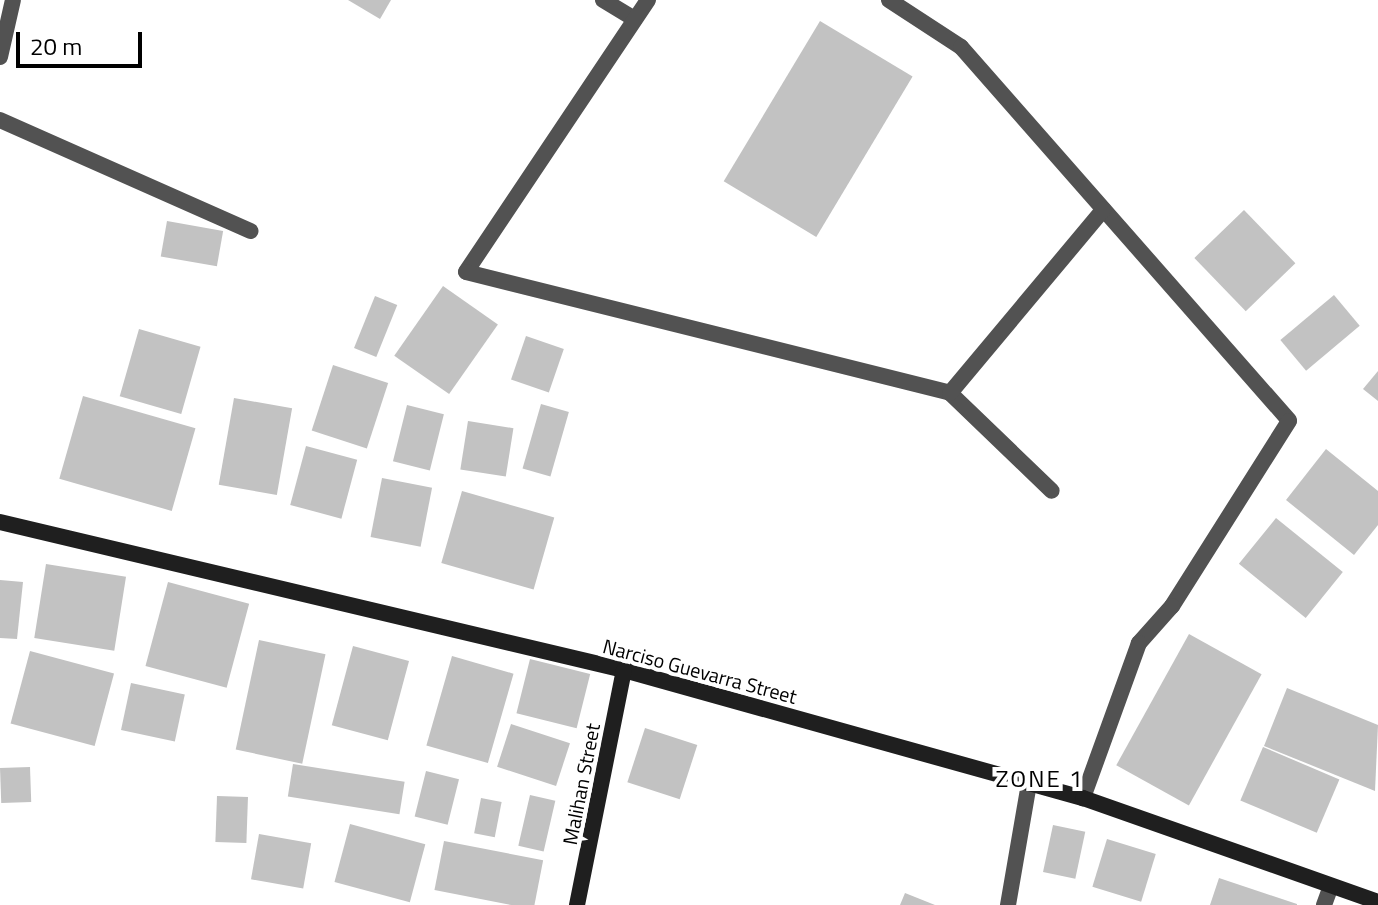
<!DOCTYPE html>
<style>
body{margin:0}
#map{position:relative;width:1378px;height:905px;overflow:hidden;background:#fff;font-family:"Titillium Web",sans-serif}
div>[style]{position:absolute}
.building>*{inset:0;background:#c2c2c2;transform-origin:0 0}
.street>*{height:16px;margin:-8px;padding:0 8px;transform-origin:8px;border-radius:8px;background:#525252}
.secondary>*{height:16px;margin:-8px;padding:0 8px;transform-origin:8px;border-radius:8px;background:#1f1f1f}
span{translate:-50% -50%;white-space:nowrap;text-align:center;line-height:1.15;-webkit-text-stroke:8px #fff;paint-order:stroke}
.street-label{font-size:20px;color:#000}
.quarter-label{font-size:24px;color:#000;letter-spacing:2px}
.scale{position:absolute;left:16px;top:32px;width:126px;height:36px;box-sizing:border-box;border:4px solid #000;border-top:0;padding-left:10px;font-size:24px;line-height:28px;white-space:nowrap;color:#000;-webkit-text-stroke:6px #fff;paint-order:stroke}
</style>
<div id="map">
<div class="building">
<i style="clip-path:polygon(348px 0,391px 0,380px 19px)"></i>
<i style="left:820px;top:21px;width:108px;height:187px;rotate:31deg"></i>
<i style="left:1244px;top:210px;width:74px;height:69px;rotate:46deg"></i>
<i style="left:167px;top:221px;width:57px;height:36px;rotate:10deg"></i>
<i style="left:443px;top:286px;width:67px;height:85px;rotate:35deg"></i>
<i style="left:1334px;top:295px;width:40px;height:70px;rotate:50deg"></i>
<i style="left:375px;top:296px;width:24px;height:56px;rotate:22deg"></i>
<i style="left:139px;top:329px;width:64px;height:70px;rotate:16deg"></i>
<i style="left:526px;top:336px;width:40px;height:46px;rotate:19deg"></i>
<i style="left:333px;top:365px;width:58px;height:69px;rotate:18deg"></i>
<i style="clip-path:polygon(1378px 371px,1378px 401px,1363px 389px)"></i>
<i style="left:83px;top:396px;width:117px;height:86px;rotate:16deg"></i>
<i style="left:234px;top:398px;width:59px;height:88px;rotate:10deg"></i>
<i style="left:541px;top:404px;width:29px;height:67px;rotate:16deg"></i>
<i style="left:407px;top:405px;width:38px;height:58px;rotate:14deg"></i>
<i style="left:468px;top:421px;width:46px;height:49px;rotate:9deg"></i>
<i style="left:306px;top:446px;width:53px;height:61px;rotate:15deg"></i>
<i style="clip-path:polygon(1326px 449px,1378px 491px,1378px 525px,1354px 555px,1286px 500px)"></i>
<i style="left:382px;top:478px;width:51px;height:60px;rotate:11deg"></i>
<i style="left:462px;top:491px;width:96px;height:75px;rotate:16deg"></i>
<i style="left:1276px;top:518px;width:86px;height:59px;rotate:39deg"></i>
<i style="left:46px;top:564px;width:81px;height:75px;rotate:9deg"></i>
<i style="clip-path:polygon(0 580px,23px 582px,17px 639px,0 638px)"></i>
<i style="left:168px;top:582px;width:84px;height:87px;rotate:15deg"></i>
<i style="left:1189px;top:634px;width:83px;height:150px;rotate:29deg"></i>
<i style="left:259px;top:640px;width:68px;height:112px;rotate:12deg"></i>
<i style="left:353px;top:646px;width:58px;height:82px;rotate:15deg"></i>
<i style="left:30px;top:651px;width:87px;height:75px;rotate:15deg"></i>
<i style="left:452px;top:656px;width:64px;height:93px;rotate:16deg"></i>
<i style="left:530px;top:659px;width:62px;height:56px;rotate:14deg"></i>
<i style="left:131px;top:683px;width:55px;height:48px;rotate:12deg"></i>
<i style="clip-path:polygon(1287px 688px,1378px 725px,1375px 791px,1264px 746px)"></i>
<i style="left:511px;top:724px;width:62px;height:45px;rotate:18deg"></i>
<i style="left:645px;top:728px;width:55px;height:57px;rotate:18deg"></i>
<i style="left:1263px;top:747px;width:83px;height:58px;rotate:23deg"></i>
<i style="left:293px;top:764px;width:113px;height:33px;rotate:9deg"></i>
<i style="left:30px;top:767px;width:35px;height:30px;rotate:88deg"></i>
<i style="left:426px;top:771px;width:34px;height:47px;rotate:14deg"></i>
<i style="left:530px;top:795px;width:26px;height:52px;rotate:13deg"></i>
<i style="left:217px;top:796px;width:31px;height:46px;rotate:2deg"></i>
<i style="left:481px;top:798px;width:21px;height:36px;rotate:11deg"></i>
<i style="left:350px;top:824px;width:78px;height:60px;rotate:15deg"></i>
<i style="left:1053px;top:825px;width:33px;height:48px;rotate:12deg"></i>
<i style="left:259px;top:834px;width:53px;height:46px;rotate:10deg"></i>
<i style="left:1107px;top:839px;width:51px;height:50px;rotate:17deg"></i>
<i style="left:444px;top:841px;width:101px;height:50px;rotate:11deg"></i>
<i style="clip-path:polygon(1219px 878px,1297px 904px,1297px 905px,1210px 905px)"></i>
<i style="clip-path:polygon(905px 893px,935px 905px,900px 905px)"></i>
</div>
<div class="street">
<i style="left:603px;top:0;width:37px;rotate:31deg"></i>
<i style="left:648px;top:0;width:327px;rotate:123.8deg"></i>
<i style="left:466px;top:272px;width:499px;rotate:14deg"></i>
<i style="left:950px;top:393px;width:141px;rotate:43.9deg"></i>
<i style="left:889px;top:0;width:86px;rotate:33.1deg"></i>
<i style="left:961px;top:47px;width:497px;rotate:48.7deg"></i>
<i style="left:1289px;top:421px;width:219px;rotate:122.3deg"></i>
<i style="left:1172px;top:606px;width:50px;rotate:131.7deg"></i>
<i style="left:1139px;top:643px;width:165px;rotate:109.9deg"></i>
<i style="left:0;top:57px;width:58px;rotate:-77.2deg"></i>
<i style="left:0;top:120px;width:274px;rotate:23.9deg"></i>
<i style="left:950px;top:393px;width:239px;rotate:-50.1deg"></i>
<i style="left:1008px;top:905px;width:123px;rotate:-80.2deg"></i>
<i style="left:1324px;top:905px;width:20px;rotate:-70deg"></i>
</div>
<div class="secondary">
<i style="left:0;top:522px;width:641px;rotate:13.34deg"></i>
<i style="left:624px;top:670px;width:477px;rotate:15.6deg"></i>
<i style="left:1083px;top:798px;width:313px;rotate:19.4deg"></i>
<i style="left:577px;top:905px;width:240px;rotate:-78.7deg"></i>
</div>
<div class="street-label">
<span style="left:700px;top:671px;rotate:15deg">Narciso Guevarra Street</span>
<span style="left:581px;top:784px;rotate:-79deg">Malihan Street</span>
</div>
<div class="quarter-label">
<span style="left:1040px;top:779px">ZONE 1</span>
</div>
<div class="scale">20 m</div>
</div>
